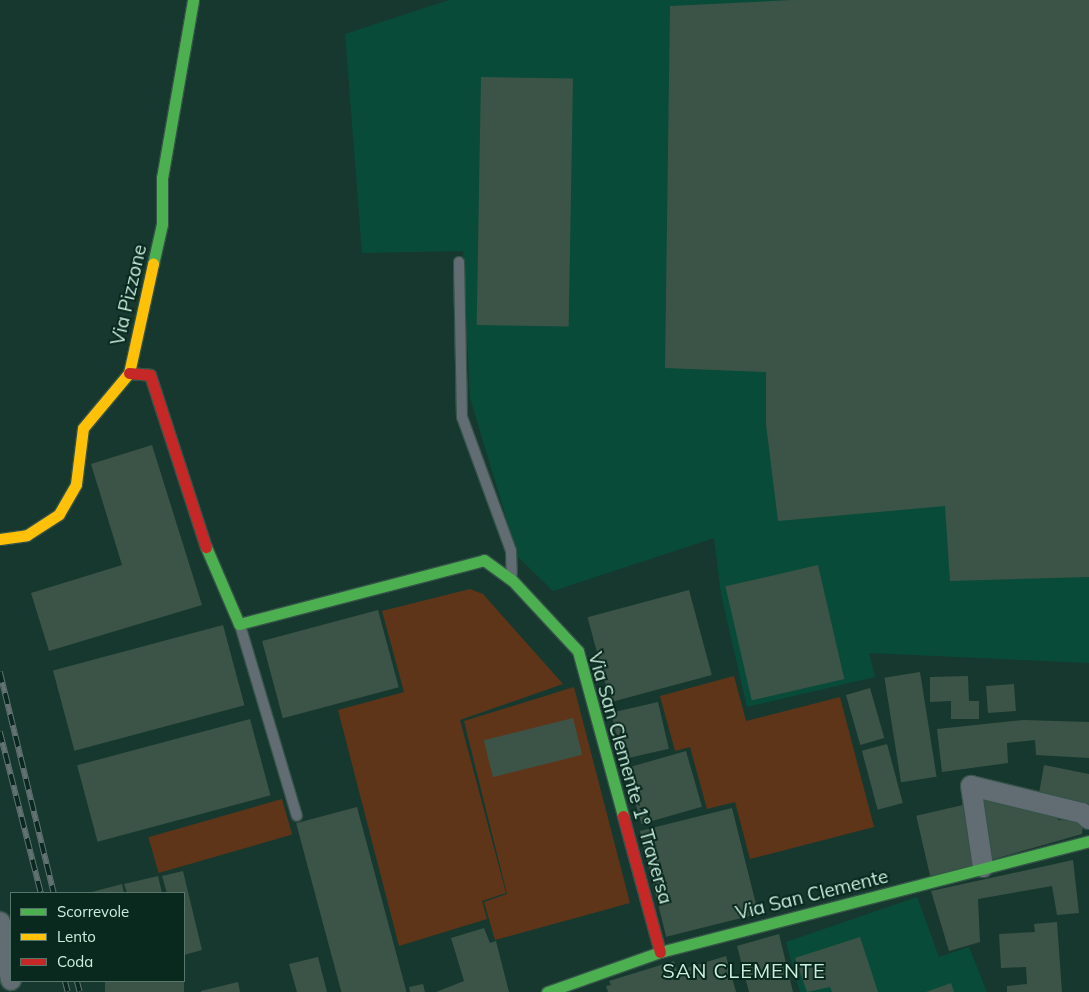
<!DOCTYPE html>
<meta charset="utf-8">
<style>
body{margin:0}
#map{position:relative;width:1089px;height:992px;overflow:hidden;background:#17382e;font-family:Mulish,sans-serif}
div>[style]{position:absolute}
.built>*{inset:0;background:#094b39}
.green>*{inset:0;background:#5e3519;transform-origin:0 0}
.building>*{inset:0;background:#3c5447;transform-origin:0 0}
.roads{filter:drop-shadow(1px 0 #365349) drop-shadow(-1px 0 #365349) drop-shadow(0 1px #365349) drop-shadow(0 -1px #365349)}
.lane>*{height:10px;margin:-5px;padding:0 5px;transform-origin:5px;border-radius:5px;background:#616d73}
.street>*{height:20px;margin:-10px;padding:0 10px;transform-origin:10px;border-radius:10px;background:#616d73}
.fast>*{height:11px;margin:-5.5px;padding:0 5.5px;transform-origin:5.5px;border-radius:5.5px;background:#4caf50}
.slow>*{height:11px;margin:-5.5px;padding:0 5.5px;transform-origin:5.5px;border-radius:5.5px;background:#ffc107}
.jam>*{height:11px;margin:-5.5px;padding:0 5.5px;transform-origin:5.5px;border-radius:5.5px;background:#c62828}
.rail>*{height:5.5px;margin-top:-2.75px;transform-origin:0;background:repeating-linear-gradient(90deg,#09281e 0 11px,#627172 0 22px);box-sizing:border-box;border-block:1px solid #627172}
span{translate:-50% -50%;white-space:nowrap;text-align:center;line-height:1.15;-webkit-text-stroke:4px #09281e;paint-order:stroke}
.street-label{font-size:19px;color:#cbeedf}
.neighbourhood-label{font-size:20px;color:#cbeedf;letter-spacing:1px}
.legend{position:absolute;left:10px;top:892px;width:175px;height:90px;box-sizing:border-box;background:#09281e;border:1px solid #57776b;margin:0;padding:6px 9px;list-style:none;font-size:15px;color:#cbeedf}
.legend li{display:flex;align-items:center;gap:10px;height:25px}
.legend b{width:25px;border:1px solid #57776b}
</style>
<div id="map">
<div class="built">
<i style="clip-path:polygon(449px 0,1089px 0,1089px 663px,869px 653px,875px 677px,747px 707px,721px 594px,714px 538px,553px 591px,518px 557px,470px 398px,463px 251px,362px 253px,345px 34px)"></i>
<i style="clip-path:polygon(917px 897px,939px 957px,969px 947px,987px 992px,800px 992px,786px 942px)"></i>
</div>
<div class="green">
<i style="clip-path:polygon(470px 589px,483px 594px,563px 684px,460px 720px,506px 893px,482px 901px,487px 919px,399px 946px,338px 710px,404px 692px,382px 611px)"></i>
<i style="clip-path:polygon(734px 676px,746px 721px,840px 697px,874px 827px,750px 859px,735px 802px,707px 809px,690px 747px,675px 751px,660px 696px)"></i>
<i style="clip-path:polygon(574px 687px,630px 903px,495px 940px,484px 902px,507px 894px,464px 721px)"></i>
<i style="left:282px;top:799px;width:37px;height:139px;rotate:74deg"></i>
</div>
<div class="building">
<i style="clip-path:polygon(792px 0,1089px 0,1089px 577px,950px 581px,945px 506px,778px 521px,766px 424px,766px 372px,665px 368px,670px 6px)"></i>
<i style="left:481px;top:77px;width:92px;height:248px;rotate:1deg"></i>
<i style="clip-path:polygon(152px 445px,202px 605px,49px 651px,31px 593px,122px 565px,91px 464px)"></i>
<i style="left:818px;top:565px;width:117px;height:95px;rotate:77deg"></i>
<i style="left:689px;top:590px;width:88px;height:105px;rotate:75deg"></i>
<i style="left:378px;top:610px;width:80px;height:120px;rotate:75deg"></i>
<i style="left:223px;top:625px;width:83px;height:176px;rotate:75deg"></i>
<i style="left:920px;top:672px;width:106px;height:36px;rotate:81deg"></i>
<i style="clip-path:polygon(968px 676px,969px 701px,979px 701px,979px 719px,951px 719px,951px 701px,930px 702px,930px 677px)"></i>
<i style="left:1014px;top:684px;width:27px;height:28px;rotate:86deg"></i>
<i style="left:870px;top:688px;width:52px;height:25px;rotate:74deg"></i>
<i style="left:658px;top:702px;width:48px;height:48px;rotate:77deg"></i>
<i style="left:573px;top:718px;width:38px;height:92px;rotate:76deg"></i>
<i style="left:250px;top:719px;width:79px;height:179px;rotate:75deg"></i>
<i style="clip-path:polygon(1023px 720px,1089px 722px,1089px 758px,1036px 755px,1035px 740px,1007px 743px,1008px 763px,942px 772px,937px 729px)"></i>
<i style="left:887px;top:744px;width:61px;height:26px;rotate:75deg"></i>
<i style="left:686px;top:751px;width:58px;height:63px;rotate:74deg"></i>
<i style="clip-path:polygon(1044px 765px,1089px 774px,1089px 809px,1038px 799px)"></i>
<i style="clip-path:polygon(978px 794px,1053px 811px,1058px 820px,1083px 821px,1082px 834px,987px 861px)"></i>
<i style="left:963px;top:805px;width:63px;height:48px;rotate:77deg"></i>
<i style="left:357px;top:807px;width:191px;height:63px;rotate:75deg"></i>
<i style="left:732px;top:808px;width:109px;height:95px;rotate:76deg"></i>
<i style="clip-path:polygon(1073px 860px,1079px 913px,1057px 915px,1052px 886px,978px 899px,980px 942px,949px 951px,931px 891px)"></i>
<i style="clip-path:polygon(183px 871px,202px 950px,184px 955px,184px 893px,167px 893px,162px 876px)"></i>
<i style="clip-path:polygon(158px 876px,162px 893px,127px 893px,124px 884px)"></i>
<i style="clip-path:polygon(122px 884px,124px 893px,88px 893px)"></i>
<i style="clip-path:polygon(1057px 922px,1062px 992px,1007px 992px,1007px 986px,1027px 984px,1026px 967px,1001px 968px,999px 934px,1035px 932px,1034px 924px)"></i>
<i style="clip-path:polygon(484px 928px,490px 943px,496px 941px,509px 992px,436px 992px,464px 981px,451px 938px)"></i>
<i style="clip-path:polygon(779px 934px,793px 992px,749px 992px,737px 946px)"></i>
<i style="clip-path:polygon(860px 937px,878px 992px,832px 992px,830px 987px,807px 992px,795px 958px)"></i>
<i style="clip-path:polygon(726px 956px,736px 992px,608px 992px,606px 986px,611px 985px,609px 981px,674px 961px,677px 971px)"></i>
<i style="clip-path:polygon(318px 957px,327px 992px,297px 992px,289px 964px)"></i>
<i style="left:105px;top:981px;width:79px;height:11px"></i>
<i style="clip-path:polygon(238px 982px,240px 992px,201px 992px,201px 991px)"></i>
<i style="clip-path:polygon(951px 983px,954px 992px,926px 992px)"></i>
<i style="clip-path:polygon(423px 984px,425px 992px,410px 992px,409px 987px)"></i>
</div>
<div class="roads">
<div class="lane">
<i style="left:459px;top:262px;width:155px;rotate:88.9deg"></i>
<i style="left:462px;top:417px;width:143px;rotate:69.9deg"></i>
<i style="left:511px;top:551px;width:23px;rotate:88deg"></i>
<i style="left:240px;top:625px;width:199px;rotate:73.4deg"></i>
</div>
<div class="street">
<i style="left:983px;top:867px;width:82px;rotate:-98.4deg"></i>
<i style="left:971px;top:786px;width:114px;rotate:13.7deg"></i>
<i style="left:1082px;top:813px;width:9px;rotate:41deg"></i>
<i style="left:0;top:922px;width:59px;rotate:79.3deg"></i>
</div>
<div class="fast">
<i style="left:153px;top:264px;width:41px;rotate:-77.3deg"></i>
<i style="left:162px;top:224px;width:46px;rotate:-90deg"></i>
<i style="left:162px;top:178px;width:181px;rotate:-80.1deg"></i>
<i style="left:206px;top:547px;width:84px;rotate:66.8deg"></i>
<i style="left:239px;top:624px;width:253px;rotate:-14.6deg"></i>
<i style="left:484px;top:560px;width:34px;rotate:36deg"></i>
<i style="left:512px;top:580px;width:97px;rotate:47.1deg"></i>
<i style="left:578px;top:651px;width:171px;rotate:74.7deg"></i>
<i style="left:547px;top:992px;width:120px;rotate:-19.5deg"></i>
<i style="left:660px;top:952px;width:443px;rotate:-14.5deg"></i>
</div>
<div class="slow">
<i style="left:0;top:539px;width:27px;rotate:-8deg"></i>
<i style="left:27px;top:535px;width:38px;rotate:-33deg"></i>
<i style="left:59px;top:514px;width:34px;rotate:-60deg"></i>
<i style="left:76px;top:484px;width:56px;rotate:-82.9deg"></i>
<i style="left:83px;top:428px;width:72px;rotate:-50.1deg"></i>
<i style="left:129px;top:373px;width:112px;rotate:-77.6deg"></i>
</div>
<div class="jam">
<i style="left:129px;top:373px;width:21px;rotate:5deg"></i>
<i style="left:150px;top:375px;width:181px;rotate:72deg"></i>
<i style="left:623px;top:816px;width:141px;rotate:74.8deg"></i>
</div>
</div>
<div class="rail">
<i style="left:0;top:672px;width:228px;rotate:76.3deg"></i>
<i style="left:0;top:732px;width:166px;rotate:75.7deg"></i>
<i style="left:65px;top:981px;width:11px;rotate:75deg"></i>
<i style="left:77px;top:981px;width:11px;rotate:75deg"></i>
</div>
<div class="street-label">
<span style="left:129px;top:295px;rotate:-77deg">Via Pizzone</span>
<span style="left:630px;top:778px;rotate:74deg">Via San Clemente 1° Traversa</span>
<span style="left:812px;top:895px;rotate:-14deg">Via San Clemente</span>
</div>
<div class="neighbourhood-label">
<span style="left:744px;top:970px">SAN CLEMENTE</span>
</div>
<ul class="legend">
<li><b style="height:6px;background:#4caf50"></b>Scorrevole</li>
<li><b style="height:6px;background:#ffc107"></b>Lento</li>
<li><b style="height:6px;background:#c62828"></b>Coda</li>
</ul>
</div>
